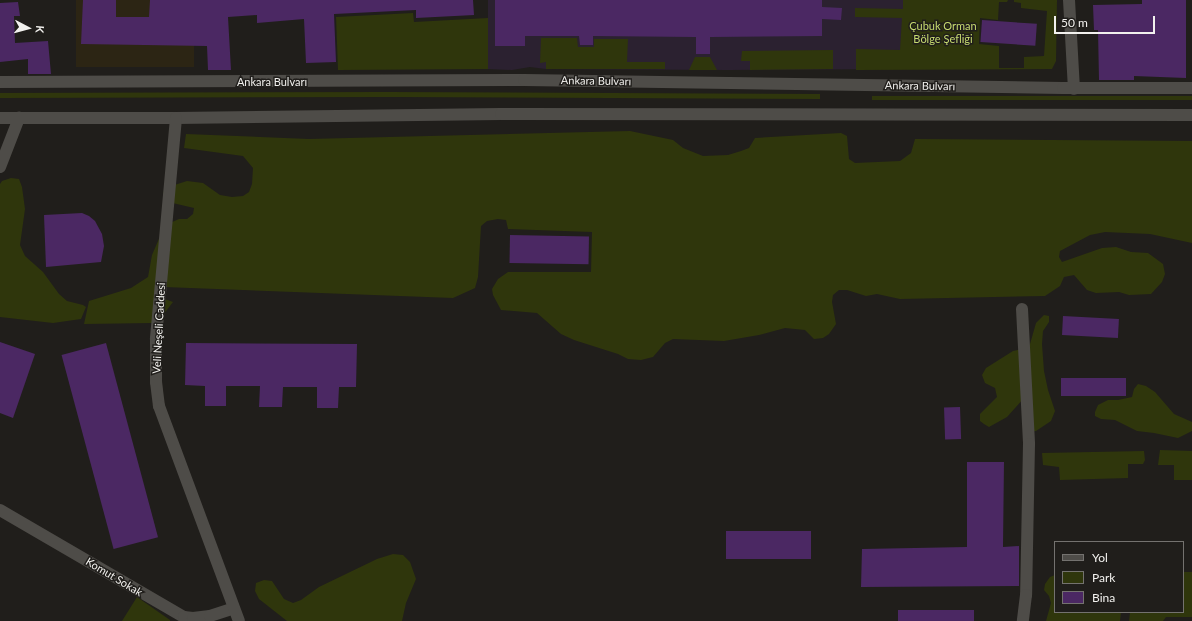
<!DOCTYPE html>
<meta charset="utf-8">
<style>
body{margin:0}
#map{position:relative;width:1192px;height:621px;overflow:hidden;background:#201e1b;font-family:Lato,sans-serif}
div>[style]{position:absolute}
.education>*{inset:0;background:#2c2514;transform-origin:0 0}
.medical>*{inset:0;background:#2b2130}
.green>*{inset:0;background:#2f360c;transform-origin:0 0}
.building>*{inset:0;background:#4b2863;transform-origin:0 0}
.street>*{height:12px;margin:-6px;padding:0 6px;transform-origin:6px;border-radius:6px;background:#4e4c48}
.secondary>*{height:12px;margin:-6px;padding:0 6px;transform-origin:6px;border-radius:6px;background:#4e4c48}
span{translate:-50% -50%;white-space:nowrap;text-align:center;line-height:1.15;-webkit-text-stroke:3px #201e1b;paint-order:stroke}
.park-label{font-size:11px;color:#c7db70}
.street-label{font-size:11px;color:#f2f1ee}
.legend{position:absolute;left:1054px;top:541px;width:130px;height:72px;box-sizing:border-box;background:#201e1b;border:1px solid #74726f;margin:0;padding:5px 7px;list-style:none;font-size:12px;color:#f2f1ee}
.legend li{display:flex;align-items:center;gap:8px;height:20px}
.legend b{width:20px;border:1px solid #74726f}
.north{position:absolute;left:8px;top:8px;width:40px;height:40px;-webkit-text-stroke:3px #201e1b;paint-order:stroke;rotate:96deg;font-size:11px;font-weight:700;line-height:16px;text-align:center;color:#f2f1ee}
.north::after{content:'';display:block;margin:auto;width:14px;height:18px;background:#f2f1ee;clip-path:polygon(50% 0,100% 100%,50% 72%,0 100%)}
.scale{position:absolute;left:1054px;top:16px;width:101px;height:18px;box-sizing:border-box;border:2px solid #f2f1ee;border-top:0;padding-left:5px;font-size:12px;line-height:14px;white-space:nowrap;color:#f2f1ee;-webkit-text-stroke:3px #201e1b;paint-order:stroke}
</style>
<div id="map">
<div class="education">
<i style="left:76px;top:0;width:118px;height:67px"></i>
</div>
<div class="medical">
<i style="clip-path:polygon(488px 0,911px 0,904px 69px,728px 70px,546px 69px,530px 67px,512px 70px,488px 69px)"></i>
</div>
<div class="green">
<i style="clip-path:polygon(903px 0,1008px 0,1007px 2px,999px 2px,998px 20px,980px 18px,979px 44px,999px 46px,999px 68px,1024px 68px,1024px 57px,1044px 56px,1047px 11px,1021px 8px,1021px 3px,1014px 2px,1014px 0,1057px 0,1056px 61px,1052px 69px,856px 70px,856px 49px,900px 50px,902px 18px,855px 17px,855px 8px,903px 9px)"></i>
<i style="clip-path:polygon(413px 13px,414px 22px,488px 18px,488px 69px,338px 70px,336px 17px)"></i>
<i style="clip-path:polygon(541px 38px,577px 38px,578px 47px,594px 47px,594px 39px,628px 39px,627px 62px,665px 62px,665px 69px,546px 69px,546px 62px,540px 63px)"></i>
<i style="clip-path:polygon(833px 50px,833px 69px,750px 70px,750px 61px,741px 61px,742px 51px)"></i>
<i style="clip-path:polygon(695px 57px,710px 57px,717px 70px,689px 70px)"></i>
<i style="clip-path:polygon(388px 92px,820px 94px,820px 99px,394px 97px,0 98px,0 93px)"></i>
<i style="left:872px;top:96px;width:320px;height:4px"></i>
<i style="clip-path:polygon(630px 131px,673px 140px,683px 148px,703px 156px,728px 155px,741px 151px,749px 148px,755px 138px,841px 133px,847px 136px,849px 159px,855px 163px,900px 161px,911px 153px,915px 139px,1192px 141px,1192px 243px,1150px 234px,1105px 232px,1090px 235px,1060px 251px,1059px 257px,1062px 262px,1102px 248px,1116px 247px,1131px 252px,1148px 253px,1163px 264px,1165px 274px,1162px 282px,1151px 294px,1129px 295px,1119px 292px,1096px 293px,1087px 290px,1074px 275px,1064px 277px,1060px 286px,1045px 296px,900px 299px,877px 294px,866px 296px,847px 290px,839px 290px,833px 295px,832px 302px,836px 324px,829px 334px,823px 338px,814px 339px,805px 330px,785px 328px,759px 335px,724px 341px,673px 339px,665px 343px,653px 357px,641px 360px,628px 359px,618px 354px,574px 340px,561px 334px,537px 313px,501px 310px,493px 295px,492px 289px,498px 279px,508px 272px,591px 272px,592px 232px,508px 229px,506px 220px,498px 219px,487px 221px,481px 226px,478px 277px,475px 288px,453px 298px,164px 287px,162px 298px,173px 302px,160px 319px,152px 323px,84px 324px,89px 301px,131px 288px,148px 277px,152px 255px,161px 234px,170px 223px,179px 219px,187px 219px,193px 214px,194px 208px,164px 201px,163px 194px,165px 188px,187px 181px,203px 183px,220px 195px,232px 197px,243px 196px,249px 192px,252px 184px,253px 168px,243px 156px,184px 148px,186px 134px,309px 139px)"></i>
<i style="clip-path:polygon(11px 178px,19px 179px,22px 187px,25px 209px,20px 245px,25px 256px,43px 272px,59px 294px,67px 301px,83px 305px,86px 307px,81px 319px,53px 323px,0 317px,0 184px,2px 181px)"></i>
<i style="clip-path:polygon(1044px 315px,1049px 316px,1049px 322px,1043px 331px,1042px 344px,1044px 371px,1048px 390px,1055px 411px,1051px 421px,1036px 431px,1029px 432px,1024px 398px,1007px 417px,989px 427px,984px 424px,980px 421px,980px 414px,997px 397px,995px 388px,985px 383px,982px 375px,986px 368px,1013px 351px,1027px 348px,1030px 344px,1036px 323px)"></i>
<i style="clip-path:polygon(1138px 384px,1146px 386px,1155px 392px,1174px 414px,1192px 422px,1192px 431px,1178px 438px,1154px 433px,1137px 431px,1115px 420px,1101px 419px,1095px 416px,1095px 412px,1098px 405px,1108px 400px,1118px 400px,1132px 397px,1134px 389px)"></i>
<i style="clip-path:polygon(1160px 450px,1192px 451px,1192px 480px,1174px 480px,1174px 465px,1158px 465px)"></i>
<i style="clip-path:polygon(1144px 451px,1145px 460px,1143px 464px,1128px 464px,1128px 478px,1060px 480px,1059px 467px,1043px 465px,1042px 453px)"></i>
<i style="clip-path:polygon(393px 554px,403px 555px,410px 562px,416px 579px,406px 603px,402px 621px,287px 621px,259px 599px,255px 591px,256px 583px,264px 580px,272px 581px,284px 599px,293px 603px,301px 600px,319px 587px,377px 559px)"></i>
<i style="clip-path:polygon(1183px 572px,1192px 572px,1192px 617px,1166px 617px,1163px 621px,1129px 621px,1130px 612px,1183px 612px)"></i>
<i style="clip-path:polygon(1055px 575px,1055px 612px,1121px 612px,1120px 621px,1046px 621px,1051px 603px,1049px 596px,1044px 590px,1045px 584px,1050px 577px)"></i>
<i style="clip-path:polygon(137px 597px,170px 620px,170px 621px,122px 621px)"></i>
</div>
<div class="building">
<i style="clip-path:polygon(83px 0,116px 0,116px 17px,149px 17px,150px 0,473px 0,474px 15px,416px 18px,416px 10px,334px 14px,336px 62px,306px 63px,304px 19px,257px 23px,257px 15px,228px 17px,231px 70px,208px 70px,207px 46px,81px 44px)"></i>
<i style="clip-path:polygon(495px 0,822px 0,822px 7px,842px 8px,841px 20px,822px 19px,822px 36px,710px 37px,710px 54px,696px 54px,696px 37px,593px 36px,593px 45px,580px 45px,579px 36px,525px 36px,525px 46px,495px 46px)"></i>
<i style="clip-path:polygon(1142px 0,1186px 0,1186px 78px,1134px 76px,1134px 80px,1099px 80px,1098px 30px,1094px 30px,1093px 5px,1142px 4px)"></i>
<i style="clip-path:polygon(18px 2px,20px 16px,14px 16px,15px 43px,48px 41px,51px 74px,28px 74px,28px 59px,0 62px,0 3px)"></i>
<i style="left:982px;top:20px;width:55px;height:22px;rotate:4deg"></i>
<i style="clip-path:polygon(82px 213px,89px 216px,95px 221px,102px 234px,104px 246px,101px 262px,46px 267px,44px 215px)"></i>
<i style="left:510px;top:235px;width:79px;height:28px;rotate:1deg"></i>
<i style="left:1063px;top:316px;width:56px;height:19px;rotate:3deg"></i>
<i style="clip-path:polygon(0 342px,35px 354px,13px 418px,0 413px)"></i>
<i style="left:106px;top:343px;width:201px;height:46px;rotate:75deg"></i>
<i style="clip-path:polygon(186px 343px,357px 344px,356px 387px,339px 387px,338px 408px,317px 408px,317px 387px,283px 387px,282px 407px,259px 407px,260px 386px,226px 386px,226px 406px,205px 406px,205px 386px,185px 385px)"></i>
<i style="left:1061px;top:378px;width:65px;height:18px"></i>
<i style="left:960px;top:407px;width:32px;height:16px;rotate:88deg"></i>
<i style="clip-path:polygon(967px 462px,1004px 462px,1003px 547px,1019px 546px,1019px 586px,861px 587px,862px 549px,967px 547px)"></i>
<i style="left:811px;top:531px;width:28px;height:85px;rotate:90deg"></i>
<i style="left:898px;top:610px;width:76px;height:11px"></i>
</div>
<div class="street">
<i style="left:0;top:167px;width:53px;rotate:-68.8deg"></i>
<i style="left:1022px;top:309px;width:135px;rotate:87deg"></i>
<i style="left:1029px;top:444px;width:151px;rotate:91.1deg"></i>
<i style="left:1026px;top:595px;width:26px;rotate:97deg"></i>
<i style="left:0;top:510px;width:213px;rotate:30.2deg"></i>
<i style="left:184px;top:617px;width:9px;rotate:6deg"></i>
<i style="left:193px;top:618px;width:17px;rotate:-7deg"></i>
<i style="left:210px;top:616px;width:25px;rotate:-18deg"></i>
</div>
<div class="secondary">
<i style="left:1069px;top:0;width:89px;rotate:86.8deg"></i>
<i style="left:0;top:82px;width:524px;rotate:-0.22deg"></i>
<i style="left:524px;top:80px;width:539px;rotate:0.85deg"></i>
<i style="left:1063px;top:88px;width:129px"></i>
<i style="left:0;top:118px;width:176px"></i>
<i style="left:176px;top:118px;width:325px;rotate:-0.7deg"></i>
<i style="left:501px;top:114px;width:691px;rotate:0.08deg"></i>
<i style="left:176px;top:118px;width:222px;rotate:95.2deg"></i>
<i style="left:156px;top:339px;width:43px;rotate:90deg"></i>
<i style="left:156px;top:382px;width:24px;rotate:83deg"></i>
<i style="left:159px;top:406px;width:229px;rotate:69.6deg"></i>
</div>
<div class="park-label">
<span style="left:943px;top:33px">Çubuk Orman<br>Bölge Şefliği</span>
</div>
<div class="street-label">
<span style="left:596px;top:81px;rotate:1deg">Ankara Bulvarı</span>
<span style="left:272px;top:82px">Ankara Bulvarı</span>
<span style="left:920px;top:86px;rotate:1deg">Ankara Bulvarı</span>
<span style="left:159px;top:328px;rotate:-87deg">Veli Neşeli Caddesi</span>
<span style="left:114px;top:577px;rotate:31deg">Komut Sokak</span>
</div>
<ul class="legend">
<li><b style="height:5px;background:#4e4c48"></b>Yol</li>
<li><b style="height:11px;background:#2f360c"></b>Park</li>
<li><b style="height:11px;background:#4b2863"></b>Bina</li>
</ul>
<div class="north">K</div>
<div class="scale">50 m</div>
</div>
